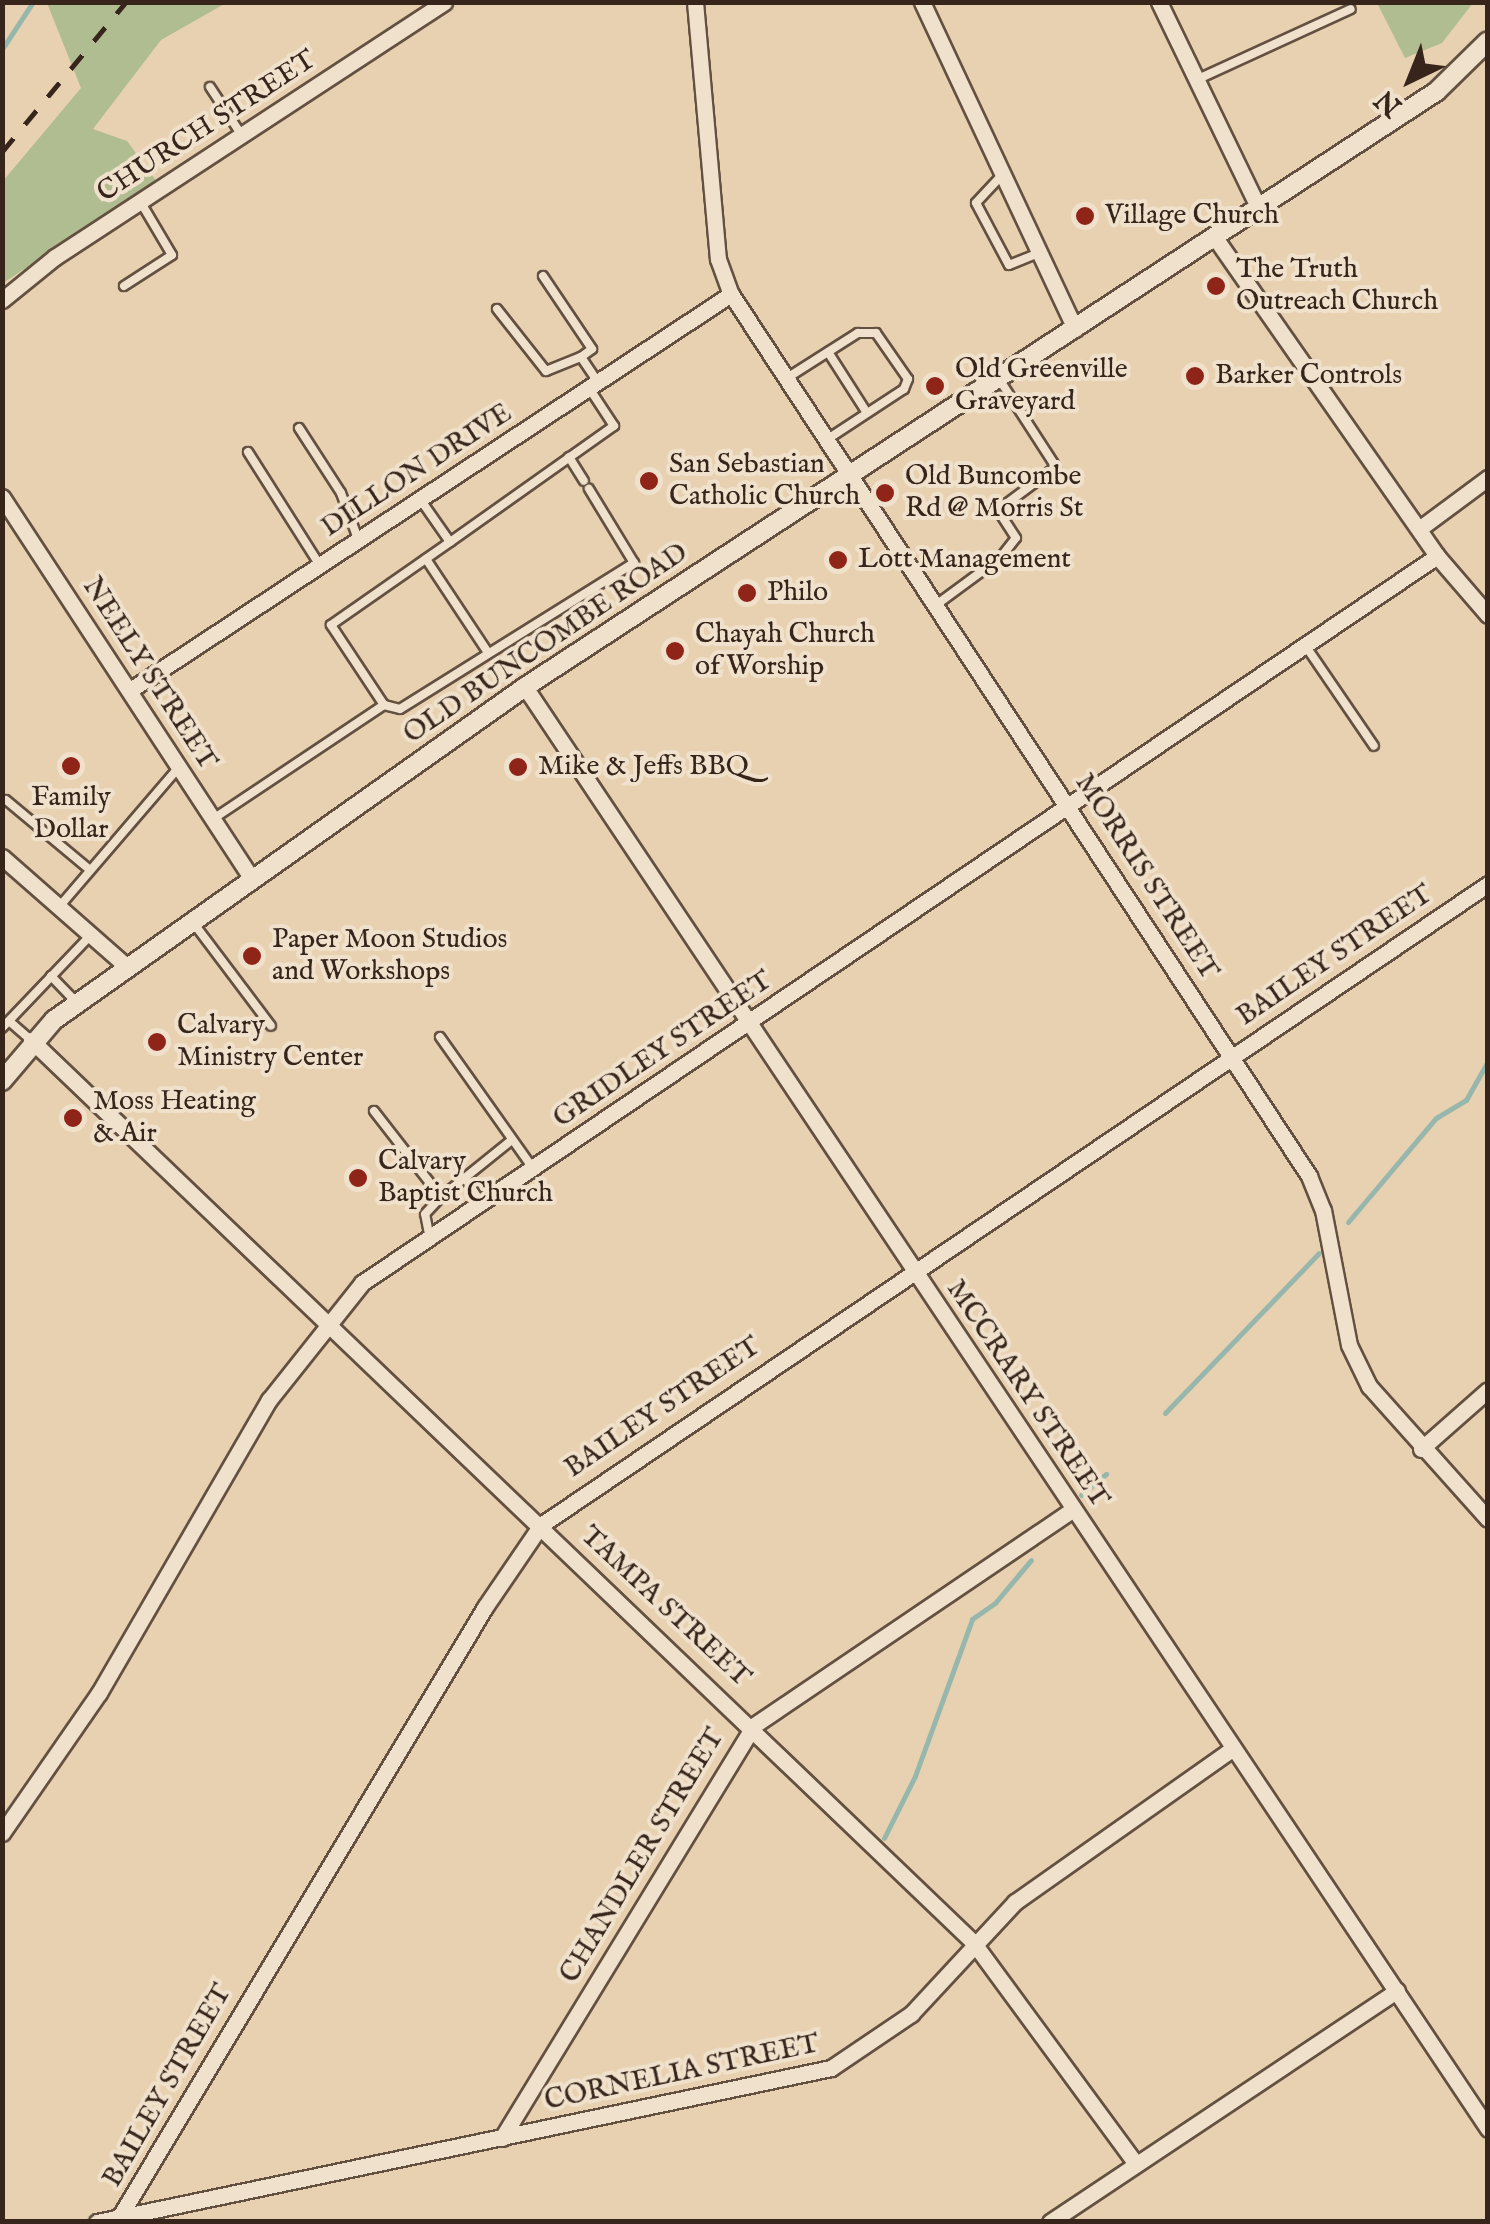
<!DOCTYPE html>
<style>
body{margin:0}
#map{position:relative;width:1490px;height:2224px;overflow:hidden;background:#e8d1b0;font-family:"IM FELL English",serif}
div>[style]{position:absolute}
.green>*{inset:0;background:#b0bd90}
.stream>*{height:5px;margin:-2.5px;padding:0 2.5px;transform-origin:2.5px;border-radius:2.5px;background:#97b7ad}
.roads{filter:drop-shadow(2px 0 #635041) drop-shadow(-2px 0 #635041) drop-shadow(0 2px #635041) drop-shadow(0 -2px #635041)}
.service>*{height:8px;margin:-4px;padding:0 4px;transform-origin:4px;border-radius:4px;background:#f0e1cc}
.minor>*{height:15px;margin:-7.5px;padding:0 7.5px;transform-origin:7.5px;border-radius:7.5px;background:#f0e1cc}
.tertiary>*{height:18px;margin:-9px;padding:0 9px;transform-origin:9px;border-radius:9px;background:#f0e1cc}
.rail>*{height:5px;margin-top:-2.5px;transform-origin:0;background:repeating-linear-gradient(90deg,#37251c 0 18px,transparent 0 36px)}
.dots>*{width:28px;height:28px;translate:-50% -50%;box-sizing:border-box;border:5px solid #f0e1cc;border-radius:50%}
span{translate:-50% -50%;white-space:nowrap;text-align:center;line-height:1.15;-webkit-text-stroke:8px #f0e1cc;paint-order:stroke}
.street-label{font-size:28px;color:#37251c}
.poi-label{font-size:28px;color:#37251c}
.left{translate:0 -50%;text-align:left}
.frame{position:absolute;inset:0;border:5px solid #37251c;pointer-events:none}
.north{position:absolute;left:1360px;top:30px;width:100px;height:100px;-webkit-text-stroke:8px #f0e1cc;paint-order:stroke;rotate:223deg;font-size:28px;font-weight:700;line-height:40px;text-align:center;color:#37251c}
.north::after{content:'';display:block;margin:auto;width:35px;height:45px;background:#37251c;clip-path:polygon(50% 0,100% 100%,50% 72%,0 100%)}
</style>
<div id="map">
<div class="green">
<i style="clip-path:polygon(47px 3px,226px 3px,161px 40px,93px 129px,127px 141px,157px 182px,3px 283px,3px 181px,81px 88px)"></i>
<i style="clip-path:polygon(1377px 3px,1473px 3px,1442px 43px,1405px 58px)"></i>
</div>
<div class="stream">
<i style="left:2px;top:49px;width:56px;rotate:-56.6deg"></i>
<i style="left:1348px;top:1222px;width:136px;rotate:-49.8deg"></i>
<i style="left:1436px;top:1118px;width:35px;rotate:-31deg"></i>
<i style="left:1466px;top:1100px;width:45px;rotate:-60.6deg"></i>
<i style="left:1165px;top:1413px;width:222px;rotate:-46.1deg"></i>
<i style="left:1081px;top:1495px;width:33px;rotate:-40deg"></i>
<i style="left:884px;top:1838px;width:69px;rotate:-63.4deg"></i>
<i style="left:915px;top:1776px;width:167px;rotate:-70deg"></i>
<i style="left:972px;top:1619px;width:28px;rotate:-35deg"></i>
<i style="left:995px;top:1603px;width:56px;rotate:-50.1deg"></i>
</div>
<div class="roads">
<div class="service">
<i style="left:1196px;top:80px;width:170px;rotate:-24.6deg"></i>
<i style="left:210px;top:87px;width:56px;rotate:56.6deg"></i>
<i style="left:1002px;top:175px;width:38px;rotate:133deg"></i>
<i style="left:976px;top:203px;width:70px;rotate:62deg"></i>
<i style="left:1009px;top:265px;width:31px;rotate:-22deg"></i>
<i style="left:543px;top:276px;width:88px;rotate:56.1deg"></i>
<i style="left:592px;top:349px;width:14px;rotate:144deg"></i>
<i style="left:581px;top:357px;width:30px;rotate:56deg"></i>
<i style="left:124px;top:286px;width:57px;rotate:-32.9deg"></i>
<i style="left:172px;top:255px;width:63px;rotate:-120.7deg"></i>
<i style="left:497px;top:309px;width:79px;rotate:51.7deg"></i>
<i style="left:546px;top:371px;width:38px;rotate:-22deg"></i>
<i style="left:828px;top:352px;width:72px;rotate:57.4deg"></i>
<i style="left:787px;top:378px;width:84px;rotate:-32.4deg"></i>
<i style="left:858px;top:333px;width:18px"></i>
<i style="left:876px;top:333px;width:56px;rotate:55.2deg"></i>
<i style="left:908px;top:379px;width:11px;rotate:112deg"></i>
<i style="left:904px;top:389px;width:90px;rotate:146.8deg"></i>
<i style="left:299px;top:428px;width:77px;rotate:57.1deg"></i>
<i style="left:341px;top:493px;width:49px;rotate:69.7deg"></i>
<i style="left:248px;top:452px;width:133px;rotate:57.6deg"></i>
<i style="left:569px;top:457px;width:28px;rotate:58deg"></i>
<i style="left:420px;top:499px;width:52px;rotate:55.1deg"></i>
<i style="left:450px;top:542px;width:201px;rotate:-35.3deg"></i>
<i style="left:614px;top:426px;width:45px;rotate:-123.3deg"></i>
<i style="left:426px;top:559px;width:110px;rotate:56.5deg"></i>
<i style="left:936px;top:605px;width:81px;rotate:-36.4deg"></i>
<i style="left:1001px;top:557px;width:24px;rotate:-52deg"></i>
<i style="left:1016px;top:538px;width:33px;rotate:-123deg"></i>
<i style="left:998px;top:510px;width:72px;rotate:-36.6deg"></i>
<i style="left:1056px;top:467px;width:105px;rotate:-122.9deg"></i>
<i style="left:1305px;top:645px;width:122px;rotate:55.7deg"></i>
<i style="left:384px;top:705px;width:16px;rotate:14deg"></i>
<i style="left:400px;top:709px;width:276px;rotate:-32deg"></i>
<i style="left:634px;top:563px;width:87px;rotate:-121.3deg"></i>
<i style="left:6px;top:800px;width:109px;rotate:39.8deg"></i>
<i style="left:213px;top:819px;width:206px;rotate:-33.7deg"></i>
<i style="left:384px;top:705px;width:96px;rotate:-123.5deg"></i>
<i style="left:331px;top:625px;width:145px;rotate:-34.9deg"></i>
<i style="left:59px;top:907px;width:184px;rotate:-49.4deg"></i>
<i style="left:195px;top:925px;width:126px;rotate:53deg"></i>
<i style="left:51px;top:976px;width:37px;rotate:46deg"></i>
<i style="left:9px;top:1021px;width:29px;rotate:41deg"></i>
<i style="left:2px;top:1028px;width:129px;rotate:-46.3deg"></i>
<i style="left:440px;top:1037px;width:159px;rotate:54.7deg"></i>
<i style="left:374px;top:1111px;width:109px;rotate:52.1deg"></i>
<i style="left:441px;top:1197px;width:91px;rotate:-38.8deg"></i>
<i style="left:465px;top:1178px;width:27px;rotate:57deg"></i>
<i style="left:429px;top:1234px;width:20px;rotate:-101deg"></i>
<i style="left:425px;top:1214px;width:23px;rotate:-47deg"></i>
</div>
<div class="minor">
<i style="left:695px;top:2px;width:258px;rotate:84.9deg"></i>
<i style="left:718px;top:259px;width:37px;rotate:70deg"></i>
<i style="left:731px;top:294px;width:1055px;rotate:56.76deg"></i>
<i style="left:1309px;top:1176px;width:37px;rotate:68deg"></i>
<i style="left:1323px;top:1210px;width:137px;rotate:79.1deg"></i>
<i style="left:1349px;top:1345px;width:46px;rotate:64deg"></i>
<i style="left:1369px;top:1386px;width:178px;rotate:48.2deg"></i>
<i style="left:922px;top:2px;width:361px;rotate:64.9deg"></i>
<i style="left:1159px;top:2px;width:230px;rotate:64.2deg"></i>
<i style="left:1216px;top:239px;width:386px;rotate:55.1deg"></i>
<i style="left:1437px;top:556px;width:78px;rotate:49.2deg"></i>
<i style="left:2px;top:300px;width:68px;rotate:-39.1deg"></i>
<i style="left:55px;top:257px;width:465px;rotate:-33.2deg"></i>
<i style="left:2px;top:497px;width:457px;rotate:56.8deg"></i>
<i style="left:1419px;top:529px;width:86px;rotate:-36.5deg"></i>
<i style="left:525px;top:687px;width:1734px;rotate:56.26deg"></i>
<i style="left:130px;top:690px;width:720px;rotate:-33.38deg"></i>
<i style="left:2px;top:857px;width:167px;rotate:41.3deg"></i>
<i style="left:31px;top:1040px;width:1304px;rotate:43.76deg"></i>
<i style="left:973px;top:1942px;width:275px;rotate:53.7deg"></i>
<i style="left:1421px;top:1449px;width:89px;rotate:-41.4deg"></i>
<i style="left:2px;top:1833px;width:170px;rotate:-55.3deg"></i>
<i style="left:99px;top:1693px;width:339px;rotate:-59.9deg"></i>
<i style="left:269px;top:1400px;width:149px;rotate:-51.5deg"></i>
<i style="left:362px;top:1283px;width:1298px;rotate:-34.07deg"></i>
<i style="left:502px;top:2138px;width:482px;rotate:-58.6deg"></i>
<i style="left:753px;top:1726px;width:387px;rotate:-34.1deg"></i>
<i style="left:120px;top:2216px;width:710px;rotate:-59.06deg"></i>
<i style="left:485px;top:1607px;width:99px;rotate:-55.7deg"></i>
<i style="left:541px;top:1525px;width:1144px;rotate:-34.09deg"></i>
<i style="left:97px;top:2222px;width:750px;rotate:-11.85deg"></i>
<i style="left:831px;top:2068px;width:97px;rotate:-34deg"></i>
<i style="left:911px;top:2014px;width:153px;rotate:-47.1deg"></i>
<i style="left:1015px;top:1902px;width:267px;rotate:-35.2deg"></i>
<i style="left:1050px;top:2222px;width:417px;rotate:-33.7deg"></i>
</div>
<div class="tertiary">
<i style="left:2px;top:1081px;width:80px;rotate:-49.6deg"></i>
<i style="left:54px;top:1020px;width:577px;rotate:-35.26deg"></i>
<i style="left:525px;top:687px;width:1089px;rotate:-33.16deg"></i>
<i style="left:1437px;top:91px;width:71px;rotate:-44.4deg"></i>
</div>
</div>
<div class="rail">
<i style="left:2px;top:152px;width:195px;rotate:-50.4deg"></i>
</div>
<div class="dots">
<i style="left:1085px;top:216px;background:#8f2418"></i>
<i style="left:1216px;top:286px;background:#8f2418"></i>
<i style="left:1195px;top:376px;background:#8f2418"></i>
<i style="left:935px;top:386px;background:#8f2418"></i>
<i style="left:649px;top:481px;background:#8f2418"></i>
<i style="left:885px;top:493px;background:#8f2418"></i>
<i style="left:838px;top:560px;background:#8f2418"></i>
<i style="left:747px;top:593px;background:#8f2418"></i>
<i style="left:675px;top:651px;background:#8f2418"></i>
<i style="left:71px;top:766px;background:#8f2418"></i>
<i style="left:518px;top:767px;background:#8f2418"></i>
<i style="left:252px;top:956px;background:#8f2418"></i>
<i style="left:157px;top:1042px;background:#8f2418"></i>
<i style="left:73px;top:1118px;background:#8f2418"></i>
<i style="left:358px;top:1178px;background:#8f2418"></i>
</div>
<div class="street-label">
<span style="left:207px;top:127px;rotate:-33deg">CHURCH STREET</span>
<span style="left:417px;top:471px;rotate:-33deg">DILLON DRIVE</span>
<span style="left:546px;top:644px;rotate:-34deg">OLD BUNCOMBE ROAD</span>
<span style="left:149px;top:674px;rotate:57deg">NEELY STREET</span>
<span style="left:1146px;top:877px;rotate:57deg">MORRIS STREET</span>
<span style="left:1335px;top:956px;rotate:-34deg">BAILEY STREET</span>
<span style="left:663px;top:1050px;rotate:-34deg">GRIDLEY STREET</span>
<span style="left:1027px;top:1394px;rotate:56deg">MCCRARY STREET</span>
<span style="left:663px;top:1408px;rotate:-34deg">BAILEY STREET</span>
<span style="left:665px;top:1607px;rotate:43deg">TAMPA STREET</span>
<span style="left:643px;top:1856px;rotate:-59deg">CHANDLER STREET</span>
<span style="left:682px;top:2073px;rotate:-12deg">CORNELIA STREET</span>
<span style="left:168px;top:2086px;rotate:-60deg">BAILEY STREET</span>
</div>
<div class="poi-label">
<span class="left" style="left:1105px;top:216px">Village Church</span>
<span class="left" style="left:1236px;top:286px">The Truth<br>Outreach Church</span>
<span class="left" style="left:955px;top:386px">Old Greenville<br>Graveyard</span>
<span class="left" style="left:1215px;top:376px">Barker Controls</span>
<span class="left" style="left:669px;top:481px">San Sebastian<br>Catholic Church</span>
<span class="left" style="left:905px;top:493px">Old Buncombe<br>Rd @ Morris St</span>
<span class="left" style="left:858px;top:560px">Lott Management</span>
<span class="left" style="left:767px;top:593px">Philo</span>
<span class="left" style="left:695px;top:651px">Chayah Church<br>of Worship</span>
<span class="left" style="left:538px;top:767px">Mike &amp; Jeffs BBQ</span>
<span style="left:71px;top:814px">Family<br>Dollar</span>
<span class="left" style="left:272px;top:956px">Paper Moon Studios<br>and Workshops</span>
<span class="left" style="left:177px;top:1042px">Calvary<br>Ministry Center</span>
<span class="left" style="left:93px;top:1118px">Moss Heating<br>&amp; Air</span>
<span class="left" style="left:378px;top:1178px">Calvary<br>Baptist Church</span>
</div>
<div class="frame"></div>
<div class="north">N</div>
</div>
